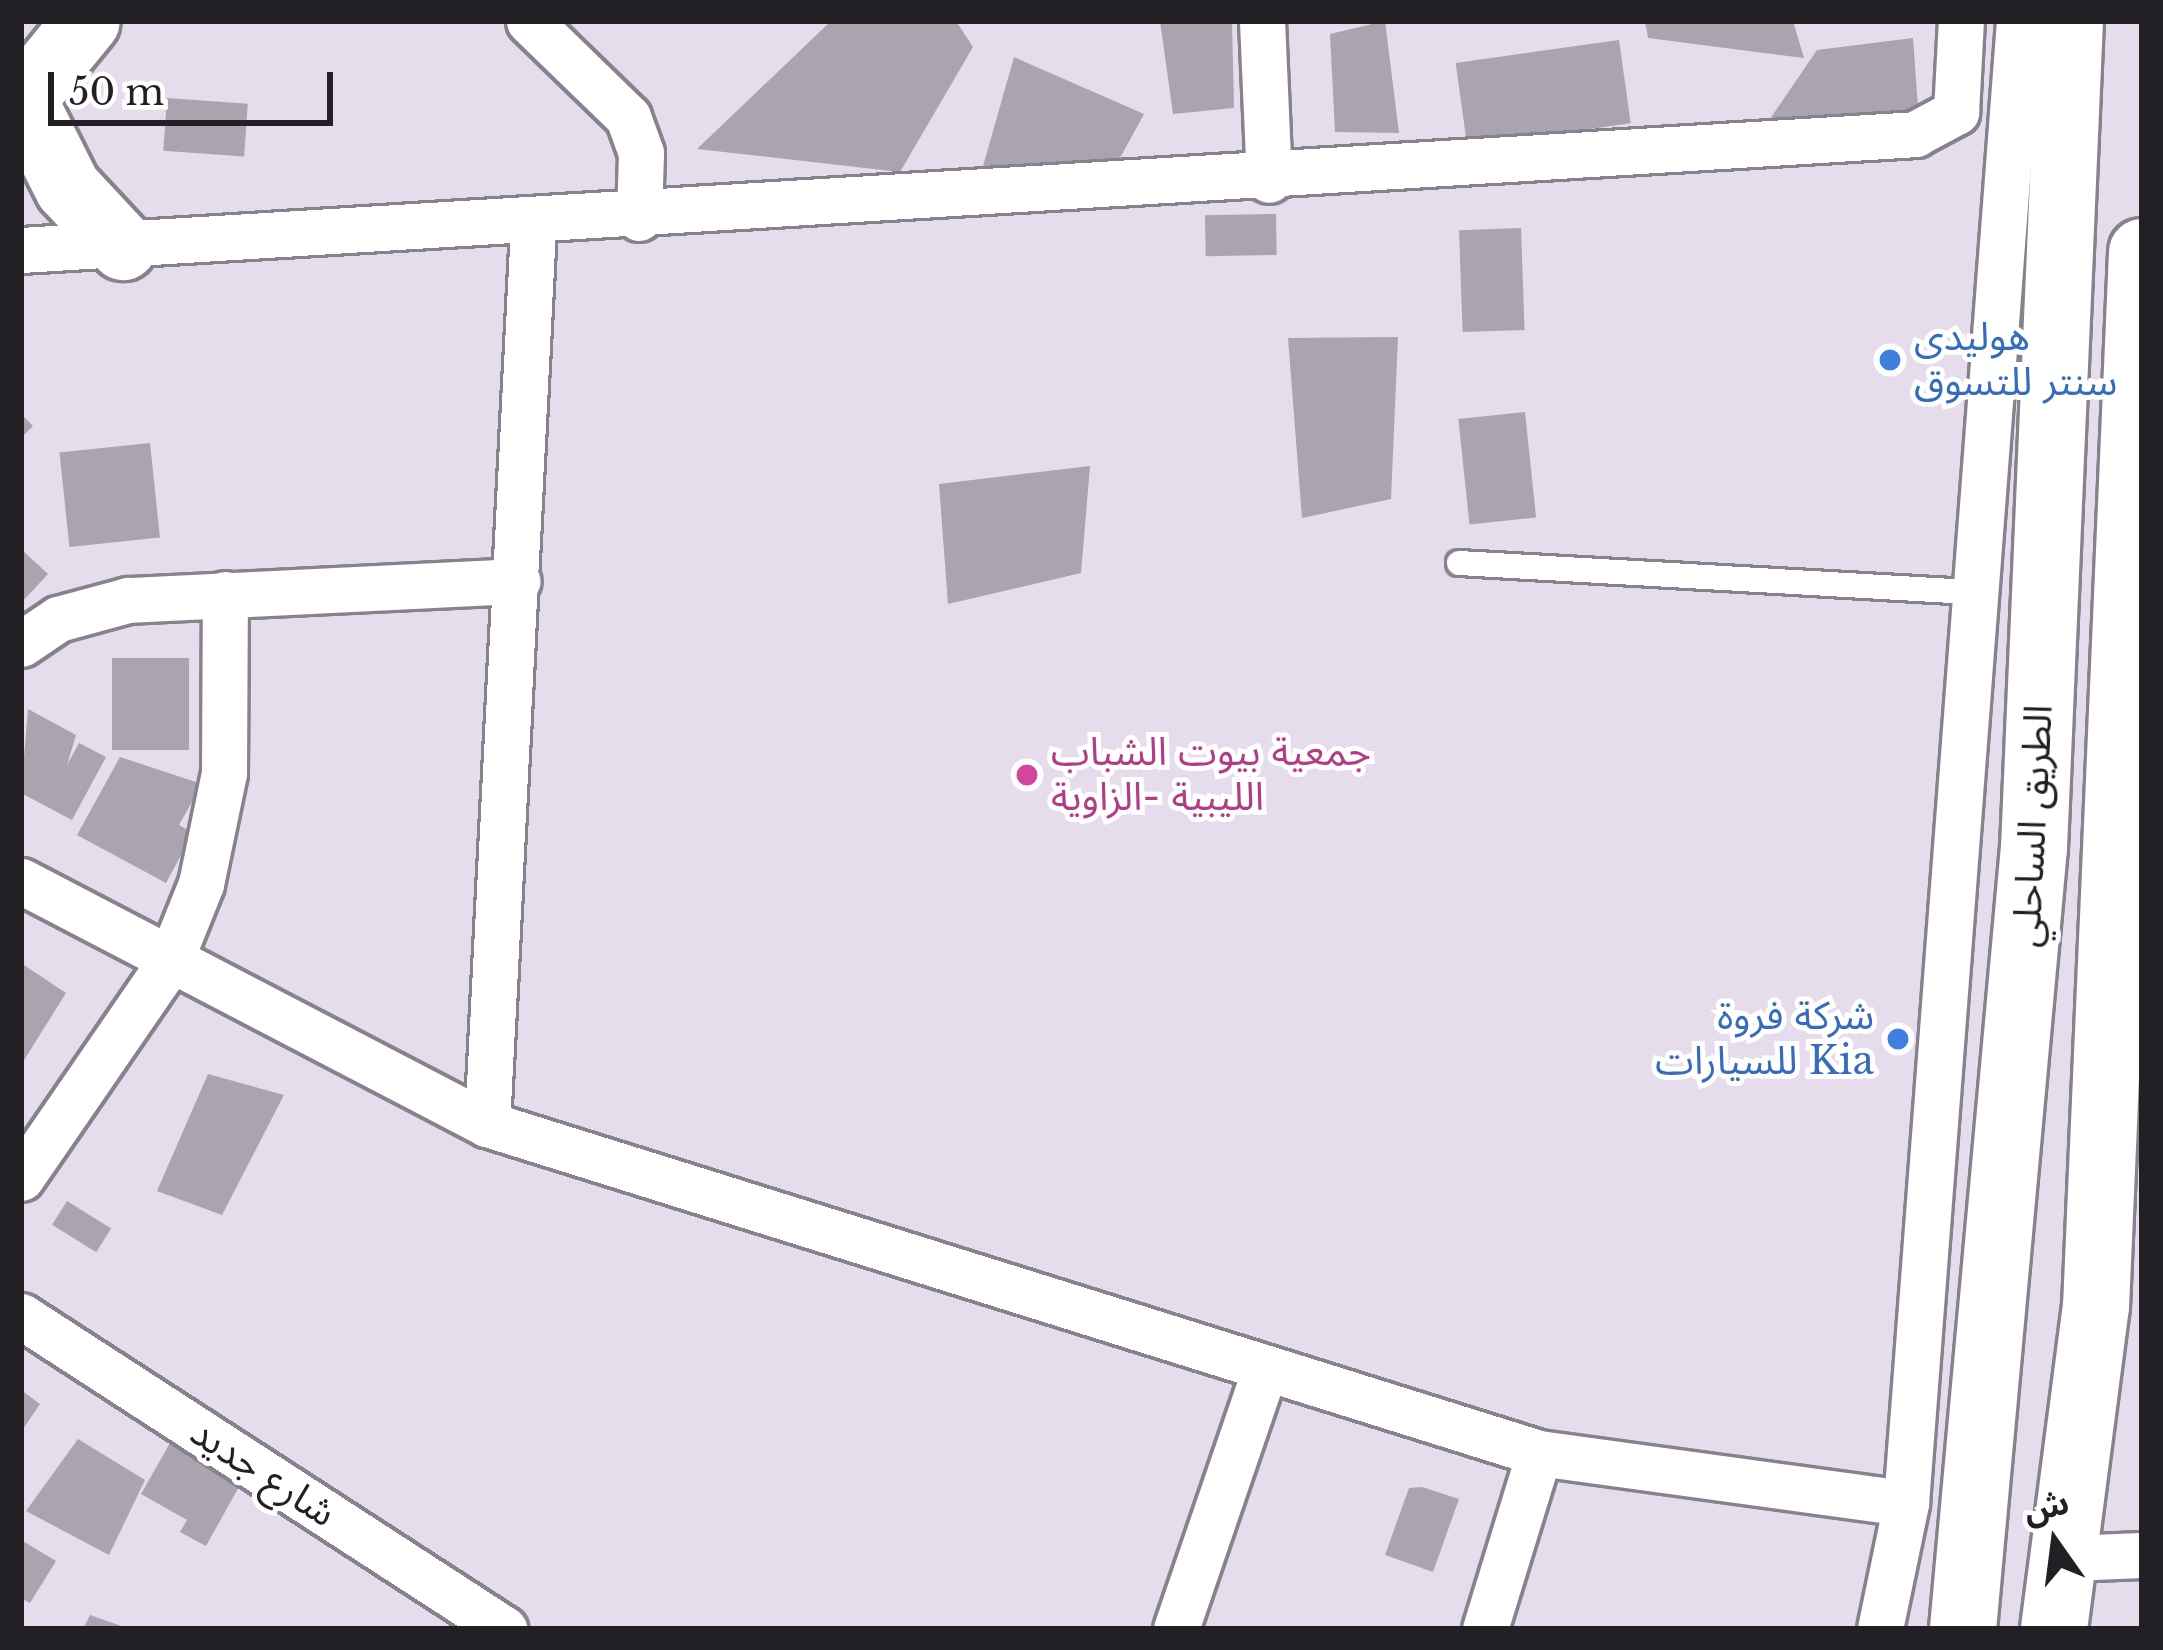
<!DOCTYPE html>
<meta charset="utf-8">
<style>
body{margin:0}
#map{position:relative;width:2163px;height:1650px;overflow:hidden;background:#e6ddec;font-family:"Libre Baskerville","Noto Sans Arabic",serif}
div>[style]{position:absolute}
.building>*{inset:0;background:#aaa3b0;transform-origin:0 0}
.roads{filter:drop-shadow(3px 0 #88818e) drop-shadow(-3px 0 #88818e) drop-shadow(0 3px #88818e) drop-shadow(0 -3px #88818e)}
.service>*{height:24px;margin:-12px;padding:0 12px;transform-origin:12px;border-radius:12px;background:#fff}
.minor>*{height:45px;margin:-22.5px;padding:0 22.5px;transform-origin:22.5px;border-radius:22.5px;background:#fff}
.primary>*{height:66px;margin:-33px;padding:0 33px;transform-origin:33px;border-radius:33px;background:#fff}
.trunk>*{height:66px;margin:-33px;padding:0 33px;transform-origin:33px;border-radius:33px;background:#fff}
.dots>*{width:33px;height:33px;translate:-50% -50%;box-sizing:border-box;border:6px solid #fff;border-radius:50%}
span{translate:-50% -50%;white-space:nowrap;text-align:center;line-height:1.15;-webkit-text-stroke:10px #fff;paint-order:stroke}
.shop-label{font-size:39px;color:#366cbe}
.left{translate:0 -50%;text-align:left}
.right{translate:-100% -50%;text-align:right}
.hotel-label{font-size:39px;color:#b23c85}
.street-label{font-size:39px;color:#221f25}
.frame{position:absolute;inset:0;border:24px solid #221f25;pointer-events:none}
.north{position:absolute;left:1995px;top:1482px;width:120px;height:120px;-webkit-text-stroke:9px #fff;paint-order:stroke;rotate:346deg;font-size:33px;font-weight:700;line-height:48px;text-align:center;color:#221f25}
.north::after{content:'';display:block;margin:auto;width:42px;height:54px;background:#221f25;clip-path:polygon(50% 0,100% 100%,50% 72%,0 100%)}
.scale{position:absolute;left:48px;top:72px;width:285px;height:54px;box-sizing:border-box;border:6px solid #221f25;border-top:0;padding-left:15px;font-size:36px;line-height:42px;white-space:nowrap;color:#221f25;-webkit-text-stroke:9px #fff;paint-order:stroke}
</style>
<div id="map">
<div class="building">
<i style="clip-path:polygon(831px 21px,956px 21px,973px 47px,900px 172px,697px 149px)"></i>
<i style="clip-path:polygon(1160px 21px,1232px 21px,1234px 108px,1173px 114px)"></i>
<i style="clip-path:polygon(1385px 21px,1399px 133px,1335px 132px,1330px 34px)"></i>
<i style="clip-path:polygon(1645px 21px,1793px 21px,1804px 58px,1648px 38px)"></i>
<i style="clip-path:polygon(1913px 38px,1919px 122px,1768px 122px,1817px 50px)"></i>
<i style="left:1619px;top:40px;width:84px;height:165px;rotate:82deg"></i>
<i style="clip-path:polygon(1014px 57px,1144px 114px,1120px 158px,982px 170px)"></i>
<i style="left:167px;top:98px;width:81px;height:53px;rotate:4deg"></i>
<i style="left:1276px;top:214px;width:41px;height:71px;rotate:89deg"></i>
<i style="left:1521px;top:228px;width:102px;height:62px;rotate:88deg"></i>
<i style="clip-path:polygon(1398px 337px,1391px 499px,1302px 518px,1288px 338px)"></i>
<i style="left:1525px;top:412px;width:106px;height:67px;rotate:84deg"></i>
<i style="clip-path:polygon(21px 414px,33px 426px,21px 438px)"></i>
<i style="left:150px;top:443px;width:95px;height:91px;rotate:84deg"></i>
<i style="clip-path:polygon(1090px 466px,1081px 573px,948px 604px,939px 484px)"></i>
<i style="clip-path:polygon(21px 549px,48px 574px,21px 603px)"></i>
<i style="left:112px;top:658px;width:77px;height:92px"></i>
<i style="clip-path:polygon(28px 709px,76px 735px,67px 765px,79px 743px,106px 757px,72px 820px,21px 793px)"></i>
<i style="clip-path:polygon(120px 757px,202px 784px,179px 825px,193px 833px,166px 883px,77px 835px)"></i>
<i style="clip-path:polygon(21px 963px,66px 993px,21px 1065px)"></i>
<i style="clip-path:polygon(208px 1074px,284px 1095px,222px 1215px,157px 1191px)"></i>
<i style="left:67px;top:1201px;width:52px;height:28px;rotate:32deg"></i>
<i style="clip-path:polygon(21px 1390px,40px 1404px,21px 1432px)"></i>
<i style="clip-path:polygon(174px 1436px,245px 1476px,206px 1546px,180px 1532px,187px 1520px,141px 1494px)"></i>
<i style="clip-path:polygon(78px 1439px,145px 1480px,109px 1555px,26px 1511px)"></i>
<i style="clip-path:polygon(1422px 1487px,1459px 1499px,1433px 1572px,1385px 1555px,1409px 1488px)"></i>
<i style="clip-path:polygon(21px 1540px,56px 1561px,30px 1603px,21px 1598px)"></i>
<i style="clip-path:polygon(90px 1615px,127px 1628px,127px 1629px,83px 1629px)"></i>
</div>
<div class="roads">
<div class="service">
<i style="left:1459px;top:563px;width:512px;rotate:3.25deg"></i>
</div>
<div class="minor">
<i style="left:529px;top:21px;width:138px;rotate:44.1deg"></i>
<i style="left:628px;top:117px;width:38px;rotate:70deg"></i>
<i style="left:641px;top:153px;width:65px;rotate:91.8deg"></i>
<i style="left:1262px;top:21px;width:159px;rotate:87.5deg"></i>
<i style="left:21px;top:250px;width:1898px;rotate:-3.5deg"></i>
<i style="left:1915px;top:134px;width:47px;rotate:-28.2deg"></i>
<i style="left:1956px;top:112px;width:91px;rotate:-86.9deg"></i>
<i style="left:21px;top:644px;width:45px;rotate:-34deg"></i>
<i style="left:58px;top:619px;width:73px;rotate:-15.2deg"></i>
<i style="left:128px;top:600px;width:390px;rotate:-2.8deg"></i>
<i style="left:21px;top:881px;width:526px;rotate:27.54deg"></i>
<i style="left:487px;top:1124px;width:1102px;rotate:17.37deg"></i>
<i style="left:1539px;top:1453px;width:370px;rotate:7.8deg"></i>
<i style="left:487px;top:1124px;width:898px;rotate:-87.06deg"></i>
<i style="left:21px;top:1178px;width:263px;rotate:-55.5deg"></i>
<i style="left:170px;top:961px;width:83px;rotate:-68.1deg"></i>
<i style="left:201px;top:884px;width:113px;rotate:-78.3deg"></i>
<i style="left:224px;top:773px;width:179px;rotate:-89.7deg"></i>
<i style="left:21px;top:1316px;width:576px;rotate:32.94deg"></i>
<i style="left:2069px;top:1558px;width:73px;rotate:-2.4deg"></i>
<i style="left:1176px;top:1629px;width:275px;rotate:-71.1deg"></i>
<i style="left:1485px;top:1629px;width:184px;rotate:-72.9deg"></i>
<i style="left:1880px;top:1629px;width:129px;rotate:-78.3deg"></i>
<i style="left:1906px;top:1503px;width:1486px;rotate:-85.64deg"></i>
</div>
<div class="primary">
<i style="left:23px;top:99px;width:100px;rotate:63.2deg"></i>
<i style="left:68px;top:188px;width:81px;rotate:47deg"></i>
<i style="left:21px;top:102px;width:104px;rotate:-50.8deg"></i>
</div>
<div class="trunk">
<i style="left:1963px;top:1629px;width:784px;rotate:-84.81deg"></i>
<i style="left:2034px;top:848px;width:828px;rotate:-87.51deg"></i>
<i style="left:2054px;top:1629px;width:325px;rotate:-82.6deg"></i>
<i style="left:2096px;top:1307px;width:1056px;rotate:-87.5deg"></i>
</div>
</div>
<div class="dots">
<i style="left:1890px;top:360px;background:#3f7fe0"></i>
<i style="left:1027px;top:775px;background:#d1479c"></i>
<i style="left:1898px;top:1039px;background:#3f7fe0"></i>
</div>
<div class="shop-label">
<span class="left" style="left:1914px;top:360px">هوليدى<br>سنتر للتسوق</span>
<span class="right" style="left:1874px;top:1039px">شركة فروة<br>للسيارات Kia</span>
</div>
<div class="hotel-label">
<span class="left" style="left:1051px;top:775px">جمعية بيوت الشباب<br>الليبية -الزاوية</span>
</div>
<div class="street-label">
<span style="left:2033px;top:826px;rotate:-87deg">الطريق الساحلي</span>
<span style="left:263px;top:1473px;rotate:33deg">شارع جديد</span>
</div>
<div class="frame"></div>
<div class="north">ش</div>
<div class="scale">50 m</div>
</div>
